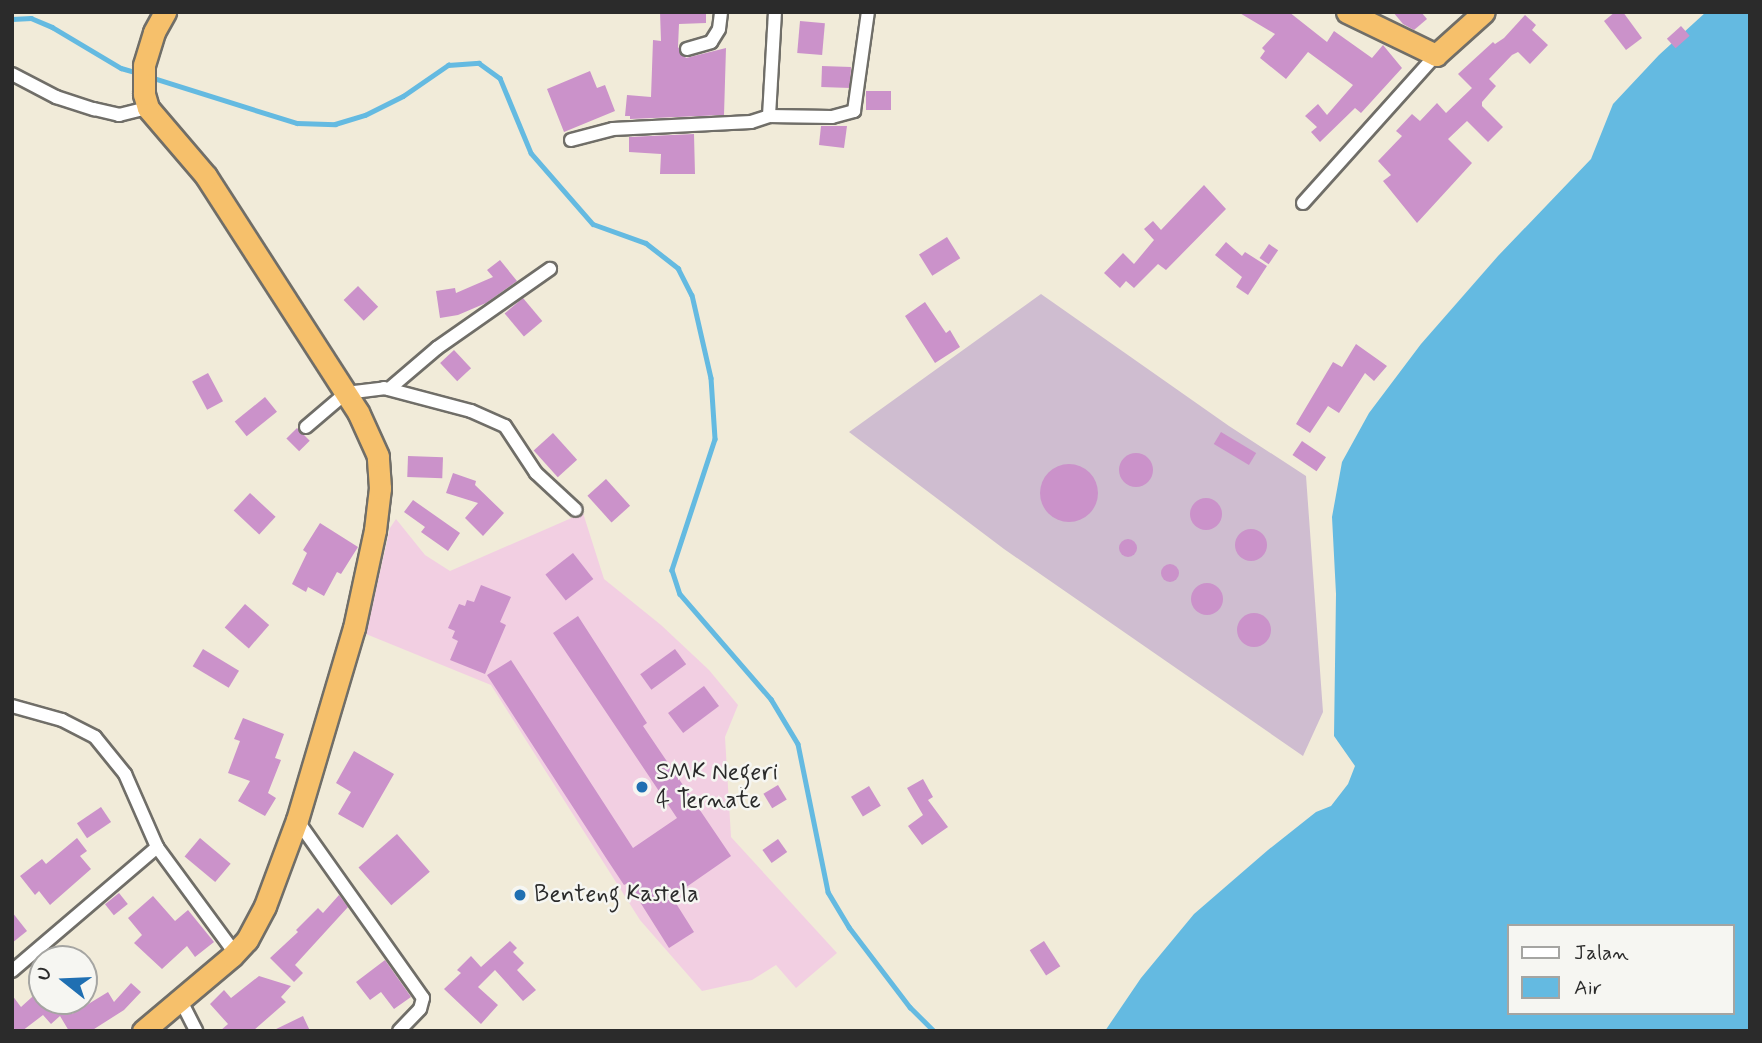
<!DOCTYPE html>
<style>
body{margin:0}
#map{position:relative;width:1762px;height:1043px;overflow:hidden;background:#f1ebd9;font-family:Mynerve,sans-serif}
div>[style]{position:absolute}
.built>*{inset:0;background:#f2cfe2}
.industrial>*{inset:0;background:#cfbdd0}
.water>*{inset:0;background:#64bae1}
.stream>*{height:4.5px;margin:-2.25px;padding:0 2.25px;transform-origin:2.25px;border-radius:2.25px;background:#64bae1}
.building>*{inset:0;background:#cb92ca;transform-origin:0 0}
.round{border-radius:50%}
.roads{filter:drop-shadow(2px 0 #706e68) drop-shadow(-2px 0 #706e68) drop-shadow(0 2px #706e68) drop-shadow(0 -2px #706e68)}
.street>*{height:12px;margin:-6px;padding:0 6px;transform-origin:6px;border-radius:6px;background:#fff}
.highway>*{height:21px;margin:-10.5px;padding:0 10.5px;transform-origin:10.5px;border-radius:10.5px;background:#f6c06b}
.dots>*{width:19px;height:19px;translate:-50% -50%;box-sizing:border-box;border:4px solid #f6f6f2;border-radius:50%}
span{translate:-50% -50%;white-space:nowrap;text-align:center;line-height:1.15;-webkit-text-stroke:5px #f6f6f2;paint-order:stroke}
.poi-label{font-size:24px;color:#2b2b2b}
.left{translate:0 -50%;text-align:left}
.frame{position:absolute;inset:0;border:14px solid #2b2b2b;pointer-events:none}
.legend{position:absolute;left:1507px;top:924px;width:228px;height:91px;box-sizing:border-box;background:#f6f6f2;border:2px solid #a5a5a2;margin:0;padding:9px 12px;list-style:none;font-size:21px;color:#2b2b2b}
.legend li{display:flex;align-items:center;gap:14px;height:35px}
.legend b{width:35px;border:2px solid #a5a5a2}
.north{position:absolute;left:28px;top:945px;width:70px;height:70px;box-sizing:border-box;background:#f6f6f2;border:2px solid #a5a5a2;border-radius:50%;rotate:288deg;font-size:19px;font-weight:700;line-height:28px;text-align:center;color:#2b2b2b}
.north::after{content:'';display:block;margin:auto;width:24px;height:32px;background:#1f6fb2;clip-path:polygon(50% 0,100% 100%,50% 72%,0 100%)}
</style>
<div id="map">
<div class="built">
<i style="clip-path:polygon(583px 513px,604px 579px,661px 625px,709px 670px,738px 705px,725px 737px,731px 837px,837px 953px,796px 988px,776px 965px,752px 980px,702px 991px,640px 920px,491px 685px,366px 634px,390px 528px,396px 519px,425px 555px,450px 571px)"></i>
</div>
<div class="industrial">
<i style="clip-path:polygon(1041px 294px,1229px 426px,1306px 476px,1323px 712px,1303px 756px,1004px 549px,849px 432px)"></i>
</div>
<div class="water">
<i style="clip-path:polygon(evenodd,1706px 12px,1750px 12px,1750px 1031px,1105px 1031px,1141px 978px,1194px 914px,1268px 850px,1316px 812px,1331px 806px,1348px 784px,1355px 766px,1334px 736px,1336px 594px,1332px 517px,1342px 462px,1369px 413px,1421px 344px,1498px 256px,1591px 159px,1613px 104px,1659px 55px,1706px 12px,1508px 926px,1732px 926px,1732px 1013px,1508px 1013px,1508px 926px)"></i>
</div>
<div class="stream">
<i style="left:12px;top:19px;width:19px;rotate:-3deg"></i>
<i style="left:31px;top:18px;width:23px;rotate:23deg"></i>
<i style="left:52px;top:27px;width:80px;rotate:30.7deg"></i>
<i style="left:121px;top:68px;width:19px;rotate:16deg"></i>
<i style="left:150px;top:77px;width:154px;rotate:17.4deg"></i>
<i style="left:297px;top:123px;width:38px;rotate:2deg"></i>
<i style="left:335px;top:124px;width:31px;rotate:-17deg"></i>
<i style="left:365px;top:115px;width:42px;rotate:-26.6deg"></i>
<i style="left:403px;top:96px;width:55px;rotate:-34.6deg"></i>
<i style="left:448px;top:65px;width:31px;rotate:-4deg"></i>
<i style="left:479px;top:63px;width:26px;rotate:36deg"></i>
<i style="left:500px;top:78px;width:81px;rotate:67.5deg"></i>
<i style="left:531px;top:153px;width:94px;rotate:48.9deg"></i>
<i style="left:593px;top:224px;width:56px;rotate:19.7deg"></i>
<i style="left:646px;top:243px;width:41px;rotate:38deg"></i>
<i style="left:678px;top:268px;width:30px;rotate:63deg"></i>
<i style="left:692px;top:295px;width:85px;rotate:77.1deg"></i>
<i style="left:711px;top:378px;width:61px;rotate:86.2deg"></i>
<i style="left:715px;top:439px;width:138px;rotate:108.2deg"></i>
<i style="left:672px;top:570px;width:25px;rotate:72deg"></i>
<i style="left:680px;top:594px;width:139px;rotate:49.1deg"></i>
<i style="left:771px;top:699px;width:52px;rotate:59deg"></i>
<i style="left:798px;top:744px;width:151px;rotate:78.5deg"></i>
<i style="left:828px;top:892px;width:41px;rotate:59deg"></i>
<i style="left:849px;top:927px;width:101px;rotate:52.7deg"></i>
<i style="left:910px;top:1007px;width:34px;rotate:45deg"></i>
</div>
<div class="building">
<i style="clip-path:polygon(660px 12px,706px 12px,706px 23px,679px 24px,678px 47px,686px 58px,726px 48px,724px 115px,630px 119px,630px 116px,625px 116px,627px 95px,651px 97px,653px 40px,661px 41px)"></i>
<i style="clip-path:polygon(1238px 12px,1289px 12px,1327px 42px,1334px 31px,1372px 58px,1383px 45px,1402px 68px,1361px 113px,1355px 108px,1320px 142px,1311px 132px,1317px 127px,1305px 116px,1318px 104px,1327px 115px,1353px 85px,1308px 52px,1286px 79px,1260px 58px,1265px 51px,1262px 48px,1275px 34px)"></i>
<i style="clip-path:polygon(1393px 12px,1421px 12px,1427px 19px,1414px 30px,1403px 24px)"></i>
<i style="clip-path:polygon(1615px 12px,1623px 12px,1642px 38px,1626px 50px,1604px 21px)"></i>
<i style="clip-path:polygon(1525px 15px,1536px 25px,1532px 30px,1548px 45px,1530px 64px,1518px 52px,1512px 55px,1489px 79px,1496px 86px,1482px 102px,1482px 106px,1503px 127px,1488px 142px,1467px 121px,1448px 139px,1472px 163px,1417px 223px,1383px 181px,1391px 175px,1378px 161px,1402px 136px,1396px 131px,1412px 114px,1420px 121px,1437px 103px,1446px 113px,1472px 88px,1458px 74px,1493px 42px,1495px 44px,1504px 38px)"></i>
<i style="left:800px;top:21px;width:25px;height:32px;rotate:5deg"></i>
<i style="left:1681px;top:26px;width:13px;height:19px;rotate:48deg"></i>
<i style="left:822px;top:66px;width:29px;height:21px;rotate:2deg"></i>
<i style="clip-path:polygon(590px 71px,597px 88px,605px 85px,615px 111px,564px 132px,547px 89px)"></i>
<i style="left:866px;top:91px;width:25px;height:19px"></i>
<i style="clip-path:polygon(821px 126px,847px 126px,844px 148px,819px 145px)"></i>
<i style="clip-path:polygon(694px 134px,695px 174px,660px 174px,661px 154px,629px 152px,629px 137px)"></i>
<i style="clip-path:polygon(1204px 185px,1226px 209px,1166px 270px,1158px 264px,1134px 288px,1126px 281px,1120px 288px,1104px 273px,1123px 253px,1134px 264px,1154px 240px,1144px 229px,1153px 221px,1161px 230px)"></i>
<i style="left:947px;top:237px;width:25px;height:33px;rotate:58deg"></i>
<i style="clip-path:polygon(1226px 242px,1242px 256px,1245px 252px,1267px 266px,1248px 295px,1236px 287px,1242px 277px,1215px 255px)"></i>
<i style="left:1269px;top:244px;width:11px;height:17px;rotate:34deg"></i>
<i style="clip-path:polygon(500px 260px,517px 281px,486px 303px,458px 315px,440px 318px,436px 291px,455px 288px,456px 293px,493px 277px,487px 270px)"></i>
<i style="left:358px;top:286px;width:29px;height:20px;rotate:46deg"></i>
<i style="left:523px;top:298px;width:30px;height:24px;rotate:50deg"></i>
<i style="clip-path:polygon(925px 302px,946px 333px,950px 330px,960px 347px,935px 363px,905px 316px)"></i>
<i style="clip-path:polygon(1356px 344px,1387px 366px,1374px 381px,1365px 373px,1339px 413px,1328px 406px,1310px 433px,1296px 424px,1333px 362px,1342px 367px)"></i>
<i style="left:454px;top:350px;width:25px;height:19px;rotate:47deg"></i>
<i style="left:208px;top:373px;width:32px;height:18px;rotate:62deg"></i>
<i style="left:265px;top:397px;width:19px;height:39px;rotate:51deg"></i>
<i style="left:297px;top:428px;width:18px;height:15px;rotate:45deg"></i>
<i style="left:1221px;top:432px;width:41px;height:14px;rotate:31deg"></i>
<i style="left:553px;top:433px;width:36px;height:26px;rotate:48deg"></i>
<i style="left:1302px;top:441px;width:29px;height:17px;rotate:34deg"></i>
<i class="round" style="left:1119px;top:453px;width:34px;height:34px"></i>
<i style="left:408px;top:456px;width:35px;height:21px;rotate:2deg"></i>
<i class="round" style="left:1040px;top:464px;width:58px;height:58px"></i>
<i style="clip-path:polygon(453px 473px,476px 481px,475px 485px,504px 513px,483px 536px,465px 518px,478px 503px,446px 493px)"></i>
<i style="left:606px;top:479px;width:36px;height:25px;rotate:48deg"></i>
<i style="left:250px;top:493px;width:35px;height:24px;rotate:43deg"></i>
<i class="round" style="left:1190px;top:498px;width:32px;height:32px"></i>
<i style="clip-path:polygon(413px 500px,460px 533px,448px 551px,421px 532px,425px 527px,404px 512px)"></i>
<i style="clip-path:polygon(320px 523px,358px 547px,341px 574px,337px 572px,324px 596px,308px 587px,306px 592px,292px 584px,307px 553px,303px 550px)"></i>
<i class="round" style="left:1235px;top:529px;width:32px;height:32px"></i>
<i class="round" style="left:1119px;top:539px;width:18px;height:18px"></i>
<i style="left:573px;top:553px;width:33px;height:35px;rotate:52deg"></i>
<i class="round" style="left:1161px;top:564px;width:18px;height:18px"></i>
<i class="round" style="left:1191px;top:583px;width:32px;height:32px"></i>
<i style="clip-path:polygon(481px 585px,511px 597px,500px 622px,506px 625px,485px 674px,450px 660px,458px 641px,452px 638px,455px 631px,448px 628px,459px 604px,465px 606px,467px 600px,474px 602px)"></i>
<i style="left:245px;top:604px;width:32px;height:31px;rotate:41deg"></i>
<i class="round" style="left:1237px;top:613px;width:34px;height:34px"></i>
<i style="clip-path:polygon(578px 616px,647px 723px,643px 726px,731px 856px,672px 897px,694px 932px,669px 948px,628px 883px,624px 885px,608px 861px,487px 675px,511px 660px,633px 848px,677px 818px,553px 633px)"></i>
<i style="left:203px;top:649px;width:42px;height:20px;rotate:31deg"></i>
<i style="left:675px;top:649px;width:19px;height:43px;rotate:54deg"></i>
<i style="left:704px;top:686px;width:25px;height:45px;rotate:53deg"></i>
<i style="clip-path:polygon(243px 718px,284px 734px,275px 758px,281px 760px,268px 793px,276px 798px,265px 816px,238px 801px,250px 781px,228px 773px,240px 741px,234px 739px)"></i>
<i style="clip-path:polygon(354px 751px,394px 774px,363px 828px,338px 814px,351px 792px,336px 783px)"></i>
<i style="clip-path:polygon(923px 779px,933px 797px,928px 800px,948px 827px,922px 845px,908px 826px,923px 815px,907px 788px)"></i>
<i style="left:778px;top:785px;width:17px;height:17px;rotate:59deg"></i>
<i style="left:869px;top:786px;width:23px;height:21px;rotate:59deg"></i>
<i style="left:101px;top:807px;width:18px;height:29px;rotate:56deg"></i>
<i style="left:397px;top:834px;width:50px;height:51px;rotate:49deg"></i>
<i style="clip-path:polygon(77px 838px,87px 851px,80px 856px,91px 869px,50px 905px,39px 891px,35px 895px,20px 876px,42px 859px,46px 864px)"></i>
<i style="left:200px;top:838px;width:40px;height:24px;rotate:40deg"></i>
<i style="left:778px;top:839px;width:16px;height:19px;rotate:55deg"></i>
<i style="left:119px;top:893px;width:14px;height:18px;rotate:51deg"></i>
<i style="clip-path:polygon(339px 895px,348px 907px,295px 965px,303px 973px,294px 982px,270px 958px,298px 932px,296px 930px,318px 908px,323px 913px)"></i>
<i style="clip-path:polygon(153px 896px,175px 921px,188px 910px,214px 942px,195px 957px,187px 946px,162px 969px,134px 943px,142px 935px,128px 918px)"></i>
<i style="clip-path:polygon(12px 912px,27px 931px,12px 943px)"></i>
<i style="clip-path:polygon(510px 941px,517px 948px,513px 952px,524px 963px,517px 970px,536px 990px,523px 1001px,495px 970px,478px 987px,498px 1005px,481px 1024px,444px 989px,461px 973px,457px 970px,471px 956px,481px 967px)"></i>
<i style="left:1044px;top:941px;width:30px;height:17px;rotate:57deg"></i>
<i style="clip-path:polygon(385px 960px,411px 997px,394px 1009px,381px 992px,370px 1000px,356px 982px)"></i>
<i style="clip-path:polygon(259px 976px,291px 986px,281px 997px,286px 1002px,253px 1031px,220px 1031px,228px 1024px,210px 1004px,224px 990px,231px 998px)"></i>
<i style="clip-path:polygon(131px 983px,141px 992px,124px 1010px,91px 1031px,69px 1031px,60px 1016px,51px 1024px,43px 1015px,22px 1031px,16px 1031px,12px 1026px,12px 995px,21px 1007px,42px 988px,42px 1001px,60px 1001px,72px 1014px,108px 992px,114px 1002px)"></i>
<i style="clip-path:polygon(303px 1016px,310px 1031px,272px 1031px)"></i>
</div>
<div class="roads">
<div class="street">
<i style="left:687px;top:49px;width:25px;rotate:-16deg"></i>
<i style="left:711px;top:42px;width:15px;rotate:-58deg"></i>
<i style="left:719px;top:29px;width:17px;rotate:-83deg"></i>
<i style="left:12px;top:74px;width:50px;rotate:27.6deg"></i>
<i style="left:56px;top:97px;width:40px;rotate:18deg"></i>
<i style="left:94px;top:109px;width:26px;rotate:13deg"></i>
<i style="left:119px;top:115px;width:30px;rotate:-14deg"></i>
<i style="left:769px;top:116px;width:63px;rotate:0.9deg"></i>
<i style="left:832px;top:117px;width:23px;rotate:-15deg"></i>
<i style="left:854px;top:111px;width:100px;rotate:-82deg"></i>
<i style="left:571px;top:140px;width:43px;rotate:-14.7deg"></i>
<i style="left:613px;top:129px;width:138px;rotate:-2.9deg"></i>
<i style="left:751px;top:122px;width:19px;rotate:-18deg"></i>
<i style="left:769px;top:116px;width:104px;rotate:-86.7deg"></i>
<i style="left:1303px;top:203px;width:199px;rotate:-48.1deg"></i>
<i style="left:389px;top:389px;width:63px;rotate:-40.5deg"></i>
<i style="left:437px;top:348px;width:138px;rotate:-35deg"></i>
<i style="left:306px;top:427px;width:52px;rotate:-40.4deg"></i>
<i style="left:346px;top:393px;width:38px;rotate:-7deg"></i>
<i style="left:384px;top:388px;width:90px;rotate:14.8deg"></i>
<i style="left:471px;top:411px;width:37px;rotate:24deg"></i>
<i style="left:505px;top:426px;width:56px;rotate:56.6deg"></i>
<i style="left:536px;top:473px;width:54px;rotate:42.8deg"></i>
<i style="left:12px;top:706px;width:52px;rotate:15.6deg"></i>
<i style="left:62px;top:720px;width:37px;rotate:27deg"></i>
<i style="left:95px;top:737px;width:48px;rotate:51deg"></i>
<i style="left:125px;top:774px;width:80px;rotate:66.3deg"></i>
<i style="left:297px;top:820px;width:218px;rotate:54.7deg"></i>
<i style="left:423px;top:998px;width:11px;rotate:105deg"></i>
<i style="left:420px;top:1009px;width:30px;rotate:134deg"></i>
<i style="left:12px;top:971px;width:191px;rotate:-40.5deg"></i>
<i style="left:157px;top:847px;width:132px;rotate:53.7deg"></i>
<i style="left:181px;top:1001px;width:34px;rotate:63deg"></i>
</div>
<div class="highway">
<i style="left:1347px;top:12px;width:99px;rotate:25.8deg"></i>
<i style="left:1436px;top:55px;width:64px;rotate:-41.9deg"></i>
<i style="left:143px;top:1031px;width:116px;rotate:-40.1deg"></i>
<i style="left:232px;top:956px;width:22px;rotate:-47deg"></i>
<i style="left:247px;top:940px;width:38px;rotate:-62deg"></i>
<i style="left:265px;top:906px;width:92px;rotate:-69.6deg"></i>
<i style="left:297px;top:820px;width:200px;rotate:-73.5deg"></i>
<i style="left:354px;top:628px;width:100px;rotate:-77.9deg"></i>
<i style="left:375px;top:530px;width:42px;rotate:-83.2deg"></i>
<i style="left:380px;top:488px;width:32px;rotate:-94deg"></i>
<i style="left:378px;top:456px;width:48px;rotate:-114.4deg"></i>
<i style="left:358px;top:412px;width:281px;rotate:-122.8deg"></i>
<i style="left:206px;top:176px;width:89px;rotate:-130.5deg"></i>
<i style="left:148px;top:108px;width:15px;rotate:-106deg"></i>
<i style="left:144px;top:94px;width:29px;rotate:-90deg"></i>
<i style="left:144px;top:65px;width:34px;rotate:-73deg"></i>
<i style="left:154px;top:32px;width:23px;rotate:-61deg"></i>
</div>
</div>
<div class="dots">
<i style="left:642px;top:787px;background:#1f6fb2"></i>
<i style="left:520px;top:895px;background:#1f6fb2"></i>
</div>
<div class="poi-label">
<span class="left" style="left:656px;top:787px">SMK Negeri<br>4 Ternate</span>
<span class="left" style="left:534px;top:895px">Benteng Kastela</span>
</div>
<div class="frame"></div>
<ul class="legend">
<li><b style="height:9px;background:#fff"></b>Jalan</li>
<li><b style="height:19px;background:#64bae1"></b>Air</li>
</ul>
<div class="north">U</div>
</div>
